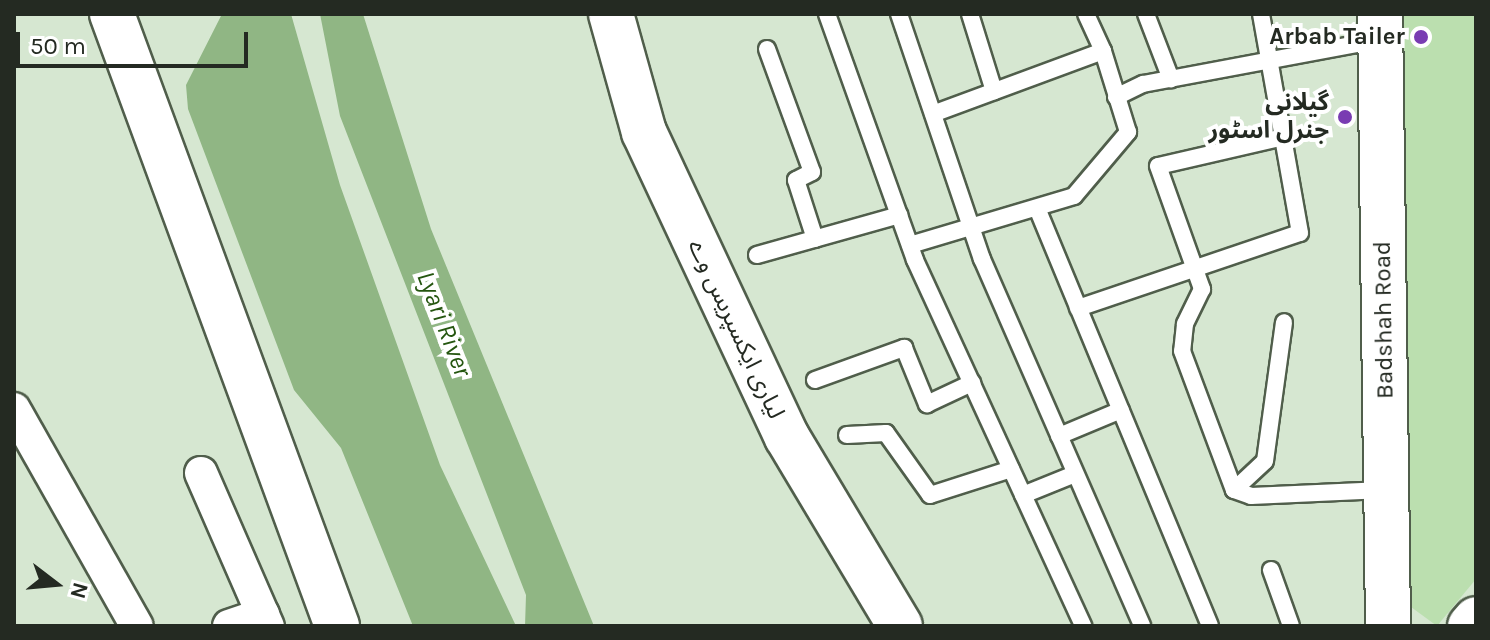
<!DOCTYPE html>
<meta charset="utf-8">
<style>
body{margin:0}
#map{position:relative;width:1490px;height:640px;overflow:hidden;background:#d6e7d1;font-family:Karla,"Noto Sans Arabic",sans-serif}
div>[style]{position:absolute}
.green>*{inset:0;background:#bbdfaf}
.water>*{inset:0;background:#90b684}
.roads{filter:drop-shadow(2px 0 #505e4b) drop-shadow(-2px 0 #505e4b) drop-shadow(0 2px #505e4b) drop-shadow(0 -2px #505e4b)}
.lane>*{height:16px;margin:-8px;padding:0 8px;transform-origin:8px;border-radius:8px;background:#fff}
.street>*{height:32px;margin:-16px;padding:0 16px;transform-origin:16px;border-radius:16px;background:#fff}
.secondary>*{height:44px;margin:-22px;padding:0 22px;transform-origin:22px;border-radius:22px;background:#fff}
.highway>*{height:44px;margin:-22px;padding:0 22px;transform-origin:22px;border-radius:22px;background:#fff}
.dots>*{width:22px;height:22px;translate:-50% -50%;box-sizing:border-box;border:4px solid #fff;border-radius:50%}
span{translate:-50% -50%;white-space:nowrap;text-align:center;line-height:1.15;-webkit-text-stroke:8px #fff;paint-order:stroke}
.poi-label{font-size:24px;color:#242a22;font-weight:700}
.right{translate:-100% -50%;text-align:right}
.street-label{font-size:24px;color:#242a22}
.water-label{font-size:26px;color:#255610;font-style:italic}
.frame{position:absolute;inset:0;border:16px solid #242a22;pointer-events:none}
.north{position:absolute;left:16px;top:544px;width:80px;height:80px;-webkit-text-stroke:6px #fff;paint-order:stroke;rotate:106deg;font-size:22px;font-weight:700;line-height:32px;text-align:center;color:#242a22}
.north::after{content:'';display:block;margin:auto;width:28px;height:36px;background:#242a22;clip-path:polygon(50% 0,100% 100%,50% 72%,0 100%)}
.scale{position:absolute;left:16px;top:32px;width:232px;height:36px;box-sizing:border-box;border:4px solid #242a22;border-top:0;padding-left:10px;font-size:24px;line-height:28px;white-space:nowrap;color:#242a22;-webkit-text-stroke:6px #fff;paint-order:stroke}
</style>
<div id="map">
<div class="green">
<i style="clip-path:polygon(1377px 14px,1476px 14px,1476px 579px,1437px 626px,1411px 607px)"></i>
</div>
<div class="water">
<i style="clip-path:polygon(222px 14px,291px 14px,340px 185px,440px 465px,516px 626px,413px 626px,341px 448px,294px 390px,188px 109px,186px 85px)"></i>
<i style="clip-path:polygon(320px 14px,363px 14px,431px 229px,594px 626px,525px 626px,526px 595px,340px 116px)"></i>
</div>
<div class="roads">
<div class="lane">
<i style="left:827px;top:14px;width:261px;rotate:70.3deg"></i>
<i style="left:915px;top:260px;width:403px;rotate:65.3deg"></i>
<i style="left:899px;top:14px;width:259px;rotate:71.3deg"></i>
<i style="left:982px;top:259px;width:400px;rotate:66.4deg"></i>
<i style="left:970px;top:14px;width:81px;rotate:72.7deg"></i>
<i style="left:1086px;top:14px;width:41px;rotate:65.3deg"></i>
<i style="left:1146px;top:14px;width:70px;rotate:69deg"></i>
<i style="left:767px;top:49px;width:131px;rotate:69.9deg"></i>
<i style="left:812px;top:172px;width:18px;rotate:153deg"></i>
<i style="left:796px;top:180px;width:62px;rotate:72.1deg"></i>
<i style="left:1116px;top:97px;width:30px;rotate:-26deg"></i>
<i style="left:1143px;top:84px;width:240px;rotate:-10.6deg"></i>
<i style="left:1284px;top:137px;width:129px;rotate:167deg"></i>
<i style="left:1158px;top:166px;width:131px;rotate:70.3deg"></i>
<i style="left:1202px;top:289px;width:39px;rotate:116deg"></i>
<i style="left:1185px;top:324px;width:27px;rotate:96deg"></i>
<i style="left:1182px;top:351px;width:148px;rotate:69.5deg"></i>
<i style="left:1234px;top:490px;width:18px;rotate:19deg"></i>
<i style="left:1251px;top:496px;width:133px;rotate:-2.6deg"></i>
<i style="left:1037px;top:208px;width:452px;rotate:67.5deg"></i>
<i style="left:910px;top:245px;width:171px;rotate:-16.6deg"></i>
<i style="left:1074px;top:196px;width:84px;rotate:-49.8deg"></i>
<i style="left:1128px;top:132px;width:85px;rotate:-107.2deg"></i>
<i style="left:1103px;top:51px;width:181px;rotate:159.7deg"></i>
<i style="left:757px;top:255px;width:148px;rotate:-15.7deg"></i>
<i style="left:1078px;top:308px;width:234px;rotate:-18.7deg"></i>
<i style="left:1300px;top:233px;width:222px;rotate:-100.1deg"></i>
<i style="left:815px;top:380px;width:95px;rotate:-19.8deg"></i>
<i style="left:904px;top:348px;width:61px;rotate:67.7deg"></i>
<i style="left:927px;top:404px;width:50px;rotate:-25deg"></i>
<i style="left:847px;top:435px;width:39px;rotate:-3deg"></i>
<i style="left:886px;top:433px;width:76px;rotate:54.6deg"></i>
<i style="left:930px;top:495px;width:85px;rotate:-17.8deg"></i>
<i style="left:1059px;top:436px;width:67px;rotate:-22.8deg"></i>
<i style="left:1234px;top:490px;width:42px;rotate:-43.1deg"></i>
<i style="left:1265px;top:461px;width:140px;rotate:-82.2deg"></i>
<i style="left:1023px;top:495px;width:56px;rotate:-22deg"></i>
<i style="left:1271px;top:570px;width:59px;rotate:70.3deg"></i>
</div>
<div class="street">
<i style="left:14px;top:409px;width:249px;rotate:60.5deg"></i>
<i style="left:201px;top:473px;width:167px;rotate:66.4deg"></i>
<i style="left:229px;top:626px;width:36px;rotate:-19deg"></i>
</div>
<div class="secondary">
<i style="left:1380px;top:14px;width:612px;rotate:89.25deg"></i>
<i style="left:1470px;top:626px;width:9px;rotate:-49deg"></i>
</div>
<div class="highway">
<i style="left:112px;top:14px;width:652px;rotate:69.81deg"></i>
<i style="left:611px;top:14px;width:123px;rotate:74.4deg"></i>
<i style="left:644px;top:132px;width:337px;rotate:64.9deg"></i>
<i style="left:787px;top:437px;width:220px;rotate:59.1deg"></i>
</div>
</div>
<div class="dots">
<i style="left:1421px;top:37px;background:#793cb2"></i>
<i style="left:1345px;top:117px;background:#793cb2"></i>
</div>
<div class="poi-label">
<span class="right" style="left:1405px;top:37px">Arbab Tailer</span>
<span class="right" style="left:1329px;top:117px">گیلانی<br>جنرل اسٹور</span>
</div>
<div class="street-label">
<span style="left:1384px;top:320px;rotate:-91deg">Badshah Road</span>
<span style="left:736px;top:329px;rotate:65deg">لیاری ایکسپریس وے</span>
</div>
<div class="water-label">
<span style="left:444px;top:324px;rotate:69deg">Lyari River</span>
</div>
<div class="frame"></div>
<div class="north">N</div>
<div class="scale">50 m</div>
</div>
